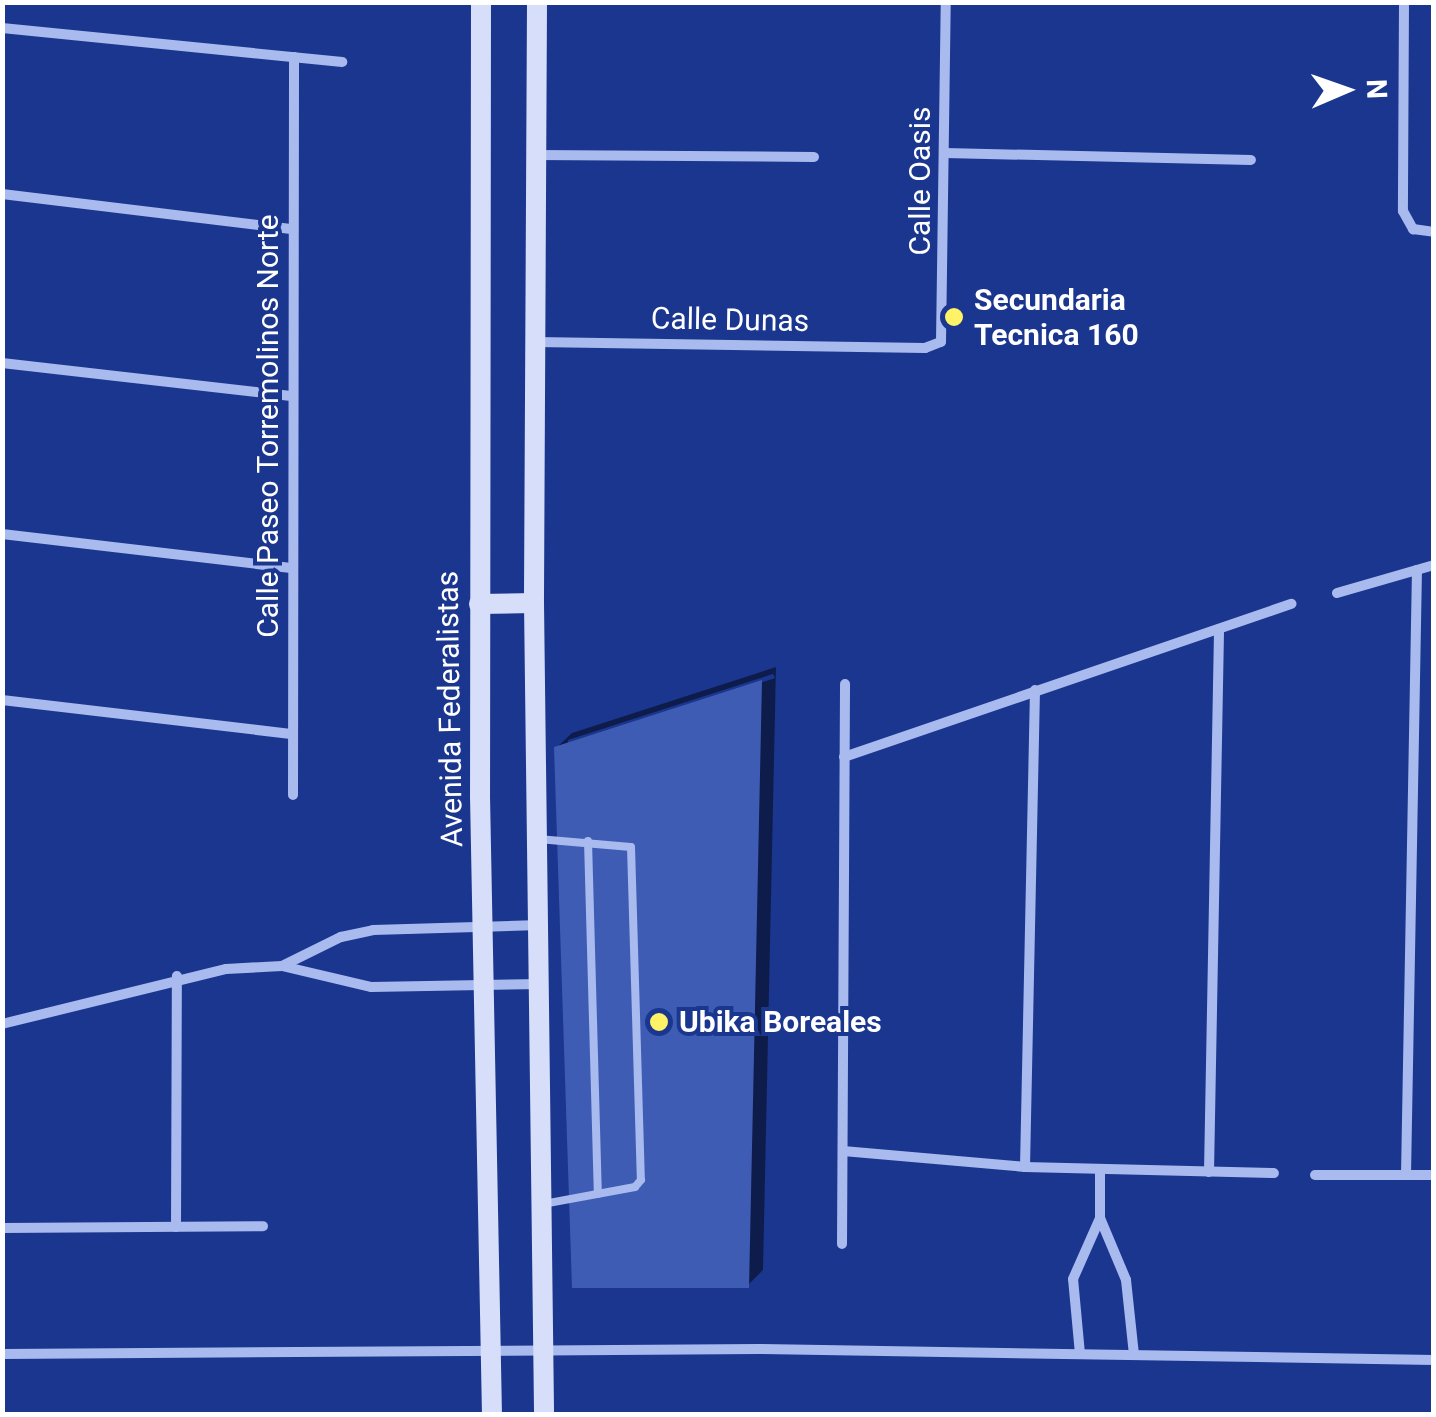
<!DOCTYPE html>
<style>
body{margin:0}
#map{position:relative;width:1436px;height:1417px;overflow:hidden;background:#1b368f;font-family:Roboto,sans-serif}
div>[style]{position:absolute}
.shadow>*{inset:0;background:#0007}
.building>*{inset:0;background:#3f5cb5}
.lane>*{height:8px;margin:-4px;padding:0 4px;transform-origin:4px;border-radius:4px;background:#a9baee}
.street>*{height:10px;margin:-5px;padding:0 5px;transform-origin:5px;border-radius:5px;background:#a9baee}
.secondary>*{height:20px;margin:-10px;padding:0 10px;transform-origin:10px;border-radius:10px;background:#d6defa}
.dots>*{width:28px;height:28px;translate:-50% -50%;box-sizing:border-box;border:5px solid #1b368f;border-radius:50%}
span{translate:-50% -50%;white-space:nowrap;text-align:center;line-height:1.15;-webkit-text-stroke:8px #1b368f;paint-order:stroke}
.street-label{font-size:30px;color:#fff}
.poi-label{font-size:30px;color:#fff;font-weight:700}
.left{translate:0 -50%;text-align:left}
.frame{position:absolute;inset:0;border:5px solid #fff;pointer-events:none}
.north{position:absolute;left:1296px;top:40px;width:100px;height:100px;-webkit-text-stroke:8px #1b368f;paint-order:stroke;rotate:88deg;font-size:28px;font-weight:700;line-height:40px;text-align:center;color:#fff}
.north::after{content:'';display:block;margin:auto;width:35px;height:45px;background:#fff;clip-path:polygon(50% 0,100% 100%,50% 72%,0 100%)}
</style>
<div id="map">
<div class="shadow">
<i style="clip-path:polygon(evenodd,776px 667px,763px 1270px,748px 1285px,556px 748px,572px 733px,776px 667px,773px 674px,775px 678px,568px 745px,568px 740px,773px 674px)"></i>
</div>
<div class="building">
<i style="clip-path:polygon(762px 680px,749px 1288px,572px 1288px,554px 747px)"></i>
</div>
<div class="lane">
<i style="left:538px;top:839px;width:93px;rotate:4.9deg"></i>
<i style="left:631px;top:847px;width:333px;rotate:88.3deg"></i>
<i style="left:641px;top:1180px;width:9px;rotate:131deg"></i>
<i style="left:635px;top:1187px;width:94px;rotate:169.5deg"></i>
<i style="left:588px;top:841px;width:353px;rotate:88.4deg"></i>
</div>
<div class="street">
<i style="left:1404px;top:2px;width:209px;rotate:90.3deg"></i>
<i style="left:1403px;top:211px;width:21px;rotate:61deg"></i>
<i style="left:1413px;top:229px;width:21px;rotate:8deg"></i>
<i style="left:2px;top:28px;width:342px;rotate:5.7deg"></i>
<i style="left:945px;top:153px;width:306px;rotate:1.3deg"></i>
<i style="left:535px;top:155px;width:279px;rotate:0.4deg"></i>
<i style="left:2px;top:194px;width:293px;rotate:6.9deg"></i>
<i style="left:536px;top:342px;width:389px;rotate:0.9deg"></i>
<i style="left:925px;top:348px;width:17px;rotate:-21deg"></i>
<i style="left:941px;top:342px;width:340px;rotate:-89.2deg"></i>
<i style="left:2px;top:363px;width:293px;rotate:6.5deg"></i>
<i style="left:2px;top:534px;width:293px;rotate:6.7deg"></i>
<i style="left:1337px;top:593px;width:101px;rotate:-16.1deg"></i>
<i style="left:2px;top:700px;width:293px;rotate:6.7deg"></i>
<i style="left:844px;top:757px;width:473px;rotate:-18.9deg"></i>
<i style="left:293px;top:795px;width:738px;rotate:-89.92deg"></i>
<i style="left:282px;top:966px;width:66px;rotate:-26.2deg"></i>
<i style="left:341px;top:937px;width:33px;rotate:-12deg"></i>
<i style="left:373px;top:930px;width:166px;rotate:-1.7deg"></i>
<i style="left:2px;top:1024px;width:231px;rotate:-13.8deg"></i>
<i style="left:226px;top:969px;width:56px;rotate:-3.1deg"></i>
<i style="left:282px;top:966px;width:91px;rotate:13.3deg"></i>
<i style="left:371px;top:987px;width:170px;rotate:-1deg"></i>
<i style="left:843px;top:1151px;width:183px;rotate:5deg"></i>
<i style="left:1025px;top:1167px;width:249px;rotate:1.4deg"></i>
<i style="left:1025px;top:1167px;width:477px;rotate:-88.8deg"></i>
<i style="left:1100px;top:1169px;width:49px;rotate:90deg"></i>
<i style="left:1100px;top:1218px;width:67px;rotate:67.2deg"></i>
<i style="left:1126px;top:1280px;width:75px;rotate:83.9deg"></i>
<i style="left:1209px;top:1172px;width:543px;rotate:-88.94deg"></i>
<i style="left:1315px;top:1175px;width:119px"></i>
<i style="left:1406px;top:1175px;width:605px;rotate:-88.96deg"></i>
<i style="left:176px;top:1227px;width:251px;rotate:-89.8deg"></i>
<i style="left:2px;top:1228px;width:261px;rotate:-0.4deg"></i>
<i style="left:842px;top:1244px;width:560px;rotate:-89.69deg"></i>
<i style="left:2px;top:1354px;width:757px;rotate:-0.38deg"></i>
<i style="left:759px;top:1349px;width:675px;rotate:0.93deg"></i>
<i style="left:1080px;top:1354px;width:75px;rotate:-95.3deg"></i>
<i style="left:1073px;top:1279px;width:67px;rotate:-66.1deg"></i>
</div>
<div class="secondary">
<i style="left:481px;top:2px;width:794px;rotate:90.07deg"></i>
<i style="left:480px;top:796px;width:618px;rotate:88.89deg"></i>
<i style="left:537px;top:2px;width:601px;rotate:90.29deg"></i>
<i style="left:534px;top:603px;width:811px;rotate:89.29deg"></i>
<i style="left:479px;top:604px;width:55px;rotate:-1deg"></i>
</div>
<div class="dots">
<i style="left:954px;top:317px;background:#fff266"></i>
<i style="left:659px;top:1022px;background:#fff266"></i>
</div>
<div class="street-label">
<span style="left:920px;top:181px;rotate:-90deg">Calle Oasis</span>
<span style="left:730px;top:320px;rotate:1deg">Calle Dunas</span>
<span style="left:268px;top:426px;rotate:-90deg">Calle Paseo Torremolinos Norte</span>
<span style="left:450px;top:709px;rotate:-91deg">Avenida Federalistas</span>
</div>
<div class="poi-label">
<span class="left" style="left:974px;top:317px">Secundaria<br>Tecnica 160</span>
<span class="left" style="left:679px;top:1022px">Ubika Boreales</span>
</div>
<div class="frame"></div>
<div class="north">N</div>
</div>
